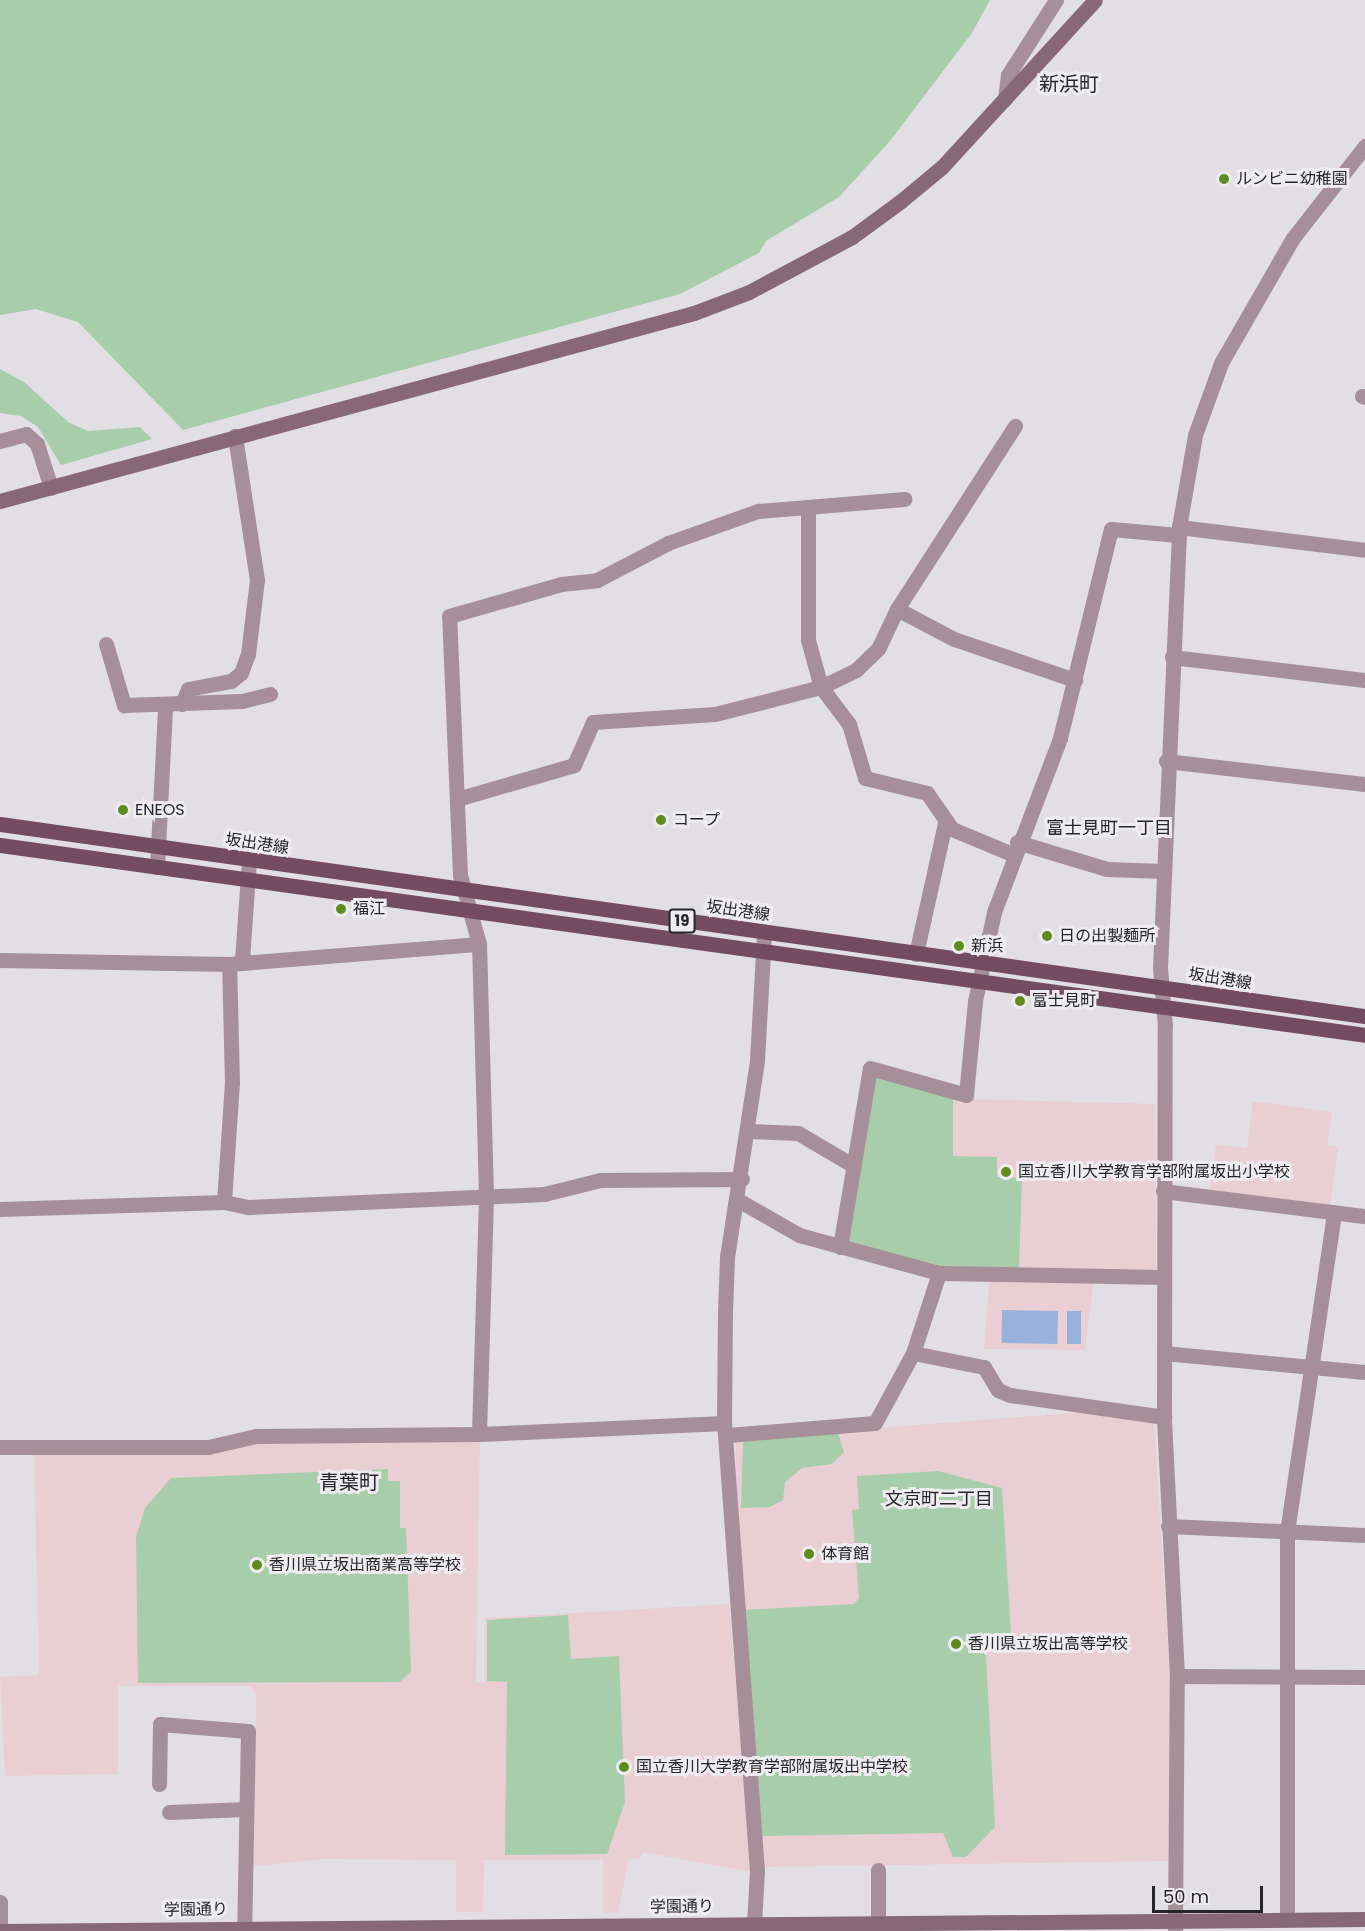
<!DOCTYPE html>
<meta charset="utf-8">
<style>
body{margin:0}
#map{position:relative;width:1365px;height:1931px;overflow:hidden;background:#e1dfe3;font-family:Poppins,"Noto Sans JP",sans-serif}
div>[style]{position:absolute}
.education>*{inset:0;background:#e9cfd3}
.green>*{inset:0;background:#a7cdaa}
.water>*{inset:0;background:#99b2dc;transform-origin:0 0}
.street>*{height:15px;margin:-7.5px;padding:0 7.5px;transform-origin:7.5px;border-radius:7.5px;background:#a68f99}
.secondary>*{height:15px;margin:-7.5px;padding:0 7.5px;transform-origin:7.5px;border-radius:7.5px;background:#886877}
.primary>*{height:15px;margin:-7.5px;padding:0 7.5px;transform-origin:7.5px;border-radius:7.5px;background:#734d5f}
.dots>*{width:16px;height:16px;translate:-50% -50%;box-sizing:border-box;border:3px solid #eeecf0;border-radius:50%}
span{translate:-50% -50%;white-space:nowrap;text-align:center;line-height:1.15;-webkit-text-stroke:6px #eeecf0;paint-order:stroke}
.shield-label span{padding:2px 4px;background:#eeecf0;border:2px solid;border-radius:4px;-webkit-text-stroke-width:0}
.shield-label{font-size:15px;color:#262627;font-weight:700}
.poi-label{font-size:16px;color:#262627}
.left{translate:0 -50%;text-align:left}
.street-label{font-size:16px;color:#262627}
.neighbourhood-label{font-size:18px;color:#262627}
.quarter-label{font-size:20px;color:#262627}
.scale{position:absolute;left:1152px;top:1886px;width:111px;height:27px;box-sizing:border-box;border:3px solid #262627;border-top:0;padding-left:8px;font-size:18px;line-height:21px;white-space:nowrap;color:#262627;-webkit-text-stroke:4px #eeecf0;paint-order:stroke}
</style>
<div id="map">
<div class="education">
<i style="clip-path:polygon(873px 1076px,969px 1099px,1155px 1104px,1156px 1269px,1095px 1271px,1085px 1350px,984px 1349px,990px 1270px)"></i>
<i style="clip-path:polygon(1253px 1101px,1332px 1112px,1327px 1145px,1338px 1147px,1330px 1207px,1210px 1190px,1216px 1144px,1247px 1148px)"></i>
<i style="clip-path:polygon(1084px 1412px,1154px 1421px,1170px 1678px,1168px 1861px,761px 1867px,735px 1520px,736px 1439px)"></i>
<i style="clip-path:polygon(480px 1439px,476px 1683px,485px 1682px,485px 1618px,729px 1604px,752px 1872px,642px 1852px,641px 1858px,629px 1859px,618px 1913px,603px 1913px,603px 1860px,484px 1860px,483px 1912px,456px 1912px,456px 1860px,324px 1859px,254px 1866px,256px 1694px,250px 1686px,118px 1686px,118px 1774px,5px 1776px,0 1677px,39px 1675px,34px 1454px,200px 1453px,257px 1441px)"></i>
</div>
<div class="green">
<i style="clip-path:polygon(0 0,990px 0,972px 33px,890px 141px,839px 197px,766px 241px,759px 253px,680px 294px,183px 430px,78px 322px,36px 309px,0 315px)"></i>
<i style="clip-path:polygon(0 369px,24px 382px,68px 422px,88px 431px,140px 427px,152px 439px,61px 465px,38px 427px,21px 416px,0 413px)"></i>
<i style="clip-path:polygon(873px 1076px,953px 1095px,953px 1156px,997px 1157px,997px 1177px,1022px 1178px,1019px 1270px,939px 1269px,848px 1244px)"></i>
<i style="clip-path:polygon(838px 1433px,844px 1452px,832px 1464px,802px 1468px,785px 1482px,783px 1500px,770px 1507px,741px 1508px,743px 1441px)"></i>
<i style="clip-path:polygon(388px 1469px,388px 1481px,400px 1481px,400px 1528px,406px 1528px,411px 1671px,400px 1682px,138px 1683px,136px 1537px,145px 1508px,171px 1478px)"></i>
<i style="clip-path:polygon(938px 1471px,1002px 1488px,1011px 1634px,985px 1636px,995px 1827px,966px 1857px,953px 1857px,943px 1833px,759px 1836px,742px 1610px,854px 1604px,859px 1598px,852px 1510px,859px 1509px,857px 1476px)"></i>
<i style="clip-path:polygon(568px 1615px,571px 1659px,619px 1656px,625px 1802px,607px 1854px,505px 1855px,507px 1682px,487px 1681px,487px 1620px)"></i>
</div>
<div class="water">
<i style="left:1002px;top:1310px;width:56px;height:33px;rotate:1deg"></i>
<i style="left:1067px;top:1311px;width:14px;height:33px"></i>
</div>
<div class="street">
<i style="left:1005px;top:99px;width:24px;rotate:-83deg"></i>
<i style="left:1008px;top:75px;width:89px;rotate:-57.4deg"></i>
<i style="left:1362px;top:396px;width:3px;rotate:18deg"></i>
<i style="left:0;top:441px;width:27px;rotate:-15deg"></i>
<i style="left:26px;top:434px;width:15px;rotate:42deg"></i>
<i style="left:37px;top:444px;width:46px;rotate:72.3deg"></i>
<i style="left:808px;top:508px;width:132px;rotate:90deg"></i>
<i style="left:808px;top:640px;width:49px;rotate:74.5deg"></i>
<i style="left:821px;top:687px;width:46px;rotate:52.9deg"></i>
<i style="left:849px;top:724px;width:56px;rotate:73.5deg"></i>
<i style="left:865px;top:778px;width:64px;rotate:13.6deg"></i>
<i style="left:927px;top:793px;width:44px;rotate:55.2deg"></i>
<i style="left:952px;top:829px;width:65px;rotate:22.6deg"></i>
<i style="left:1179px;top:527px;width:187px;rotate:7deg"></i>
<i style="left:897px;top:609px;width:64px;rotate:27.8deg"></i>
<i style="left:954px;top:639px;width:128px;rotate:18.7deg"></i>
<i style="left:106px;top:644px;width:64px;rotate:73.6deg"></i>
<i style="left:124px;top:705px;width:118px;rotate:-1.9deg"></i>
<i style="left:242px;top:701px;width:29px;rotate:-14deg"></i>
<i style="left:1172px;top:657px;width:194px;rotate:6.8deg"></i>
<i style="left:182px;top:704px;width:16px;rotate:-68deg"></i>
<i style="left:188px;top:689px;width:44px;rotate:-10.5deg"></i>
<i style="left:231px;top:681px;width:13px;rotate:-39deg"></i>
<i style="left:241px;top:673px;width:20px;rotate:-70deg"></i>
<i style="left:248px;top:654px;width:75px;rotate:-83.1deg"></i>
<i style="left:257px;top:580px;width:146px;rotate:-98.7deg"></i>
<i style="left:1166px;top:761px;width:200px;rotate:6.6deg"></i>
<i style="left:457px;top:799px;width:122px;rotate:-16.2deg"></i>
<i style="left:574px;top:765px;width:47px;rotate:-66.2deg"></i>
<i style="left:593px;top:722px;width:122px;rotate:-3.8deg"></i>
<i style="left:715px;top:714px;width:109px;rotate:-14.3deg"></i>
<i style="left:821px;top:687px;width:39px;rotate:-26deg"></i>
<i style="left:856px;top:670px;width:30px;rotate:-44deg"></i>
<i style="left:878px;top:649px;width:44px;rotate:-64.6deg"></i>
<i style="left:897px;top:609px;width:218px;rotate:-57.2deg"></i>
<i style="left:1017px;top:842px;width:94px;rotate:16.7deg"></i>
<i style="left:1107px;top:869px;width:56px;rotate:2deg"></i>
<i style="left:157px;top:867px;width:160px;rotate:-87.1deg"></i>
<i style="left:916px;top:954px;width:134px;rotate:-77.5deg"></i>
<i style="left:0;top:960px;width:229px;rotate:1deg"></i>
<i style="left:229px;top:964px;width:251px;rotate:-4.6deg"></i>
<i style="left:242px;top:960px;width:99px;rotate:-86deg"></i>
<i style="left:749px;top:1131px;width:49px;rotate:2.3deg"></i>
<i style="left:798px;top:1133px;width:65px;rotate:30.5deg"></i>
<i style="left:1163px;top:1191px;width:204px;rotate:7.1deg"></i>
<i style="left:738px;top:1200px;width:70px;rotate:29.8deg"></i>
<i style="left:799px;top:1235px;width:145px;rotate:15.2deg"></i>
<i style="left:939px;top:1273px;width:224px;rotate:1deg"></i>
<i style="left:224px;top:1202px;width:119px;rotate:-86.2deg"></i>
<i style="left:232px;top:1083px;width:119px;rotate:-91.4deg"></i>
<i style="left:0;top:1209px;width:224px;rotate:-1.8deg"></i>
<i style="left:224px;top:1202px;width:25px;rotate:12deg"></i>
<i style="left:248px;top:1207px;width:296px;rotate:-2.5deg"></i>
<i style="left:544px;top:1194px;width:58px;rotate:-14deg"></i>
<i style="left:600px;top:1180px;width:142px;rotate:-0.4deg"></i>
<i style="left:840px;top:1247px;width:181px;rotate:-80.5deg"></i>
<i style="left:870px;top:1068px;width:100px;rotate:15.7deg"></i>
<i style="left:966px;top:1095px;width:94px;rotate:-84.5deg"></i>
<i style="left:975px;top:1001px;width:91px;rotate:-77.9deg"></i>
<i style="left:994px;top:912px;width:186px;rotate:-69.2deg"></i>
<i style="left:1060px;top:738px;width:215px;rotate:-76.3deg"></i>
<i style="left:1111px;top:529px;width:67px;rotate:5.1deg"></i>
<i style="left:913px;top:1353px;width:72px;rotate:11.2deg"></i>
<i style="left:984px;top:1367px;width:27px;rotate:59deg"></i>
<i style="left:998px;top:1390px;width:13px;rotate:23deg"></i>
<i style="left:1010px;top:1395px;width:156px;rotate:8.1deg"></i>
<i style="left:1164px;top:1353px;width:202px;rotate:5.4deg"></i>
<i style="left:724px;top:1423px;width:245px;rotate:177.4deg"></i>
<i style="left:479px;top:1434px;width:240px;rotate:-88.3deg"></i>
<i style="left:486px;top:1194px;width:250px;rotate:-91.6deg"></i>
<i style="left:479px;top:944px;width:72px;rotate:-105.4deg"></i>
<i style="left:460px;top:875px;width:259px;rotate:-92.4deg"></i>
<i style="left:449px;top:616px;width:116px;rotate:-15.9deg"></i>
<i style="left:561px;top:584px;width:36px;rotate:-6deg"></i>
<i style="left:597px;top:580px;width:80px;rotate:-27.5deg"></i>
<i style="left:668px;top:543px;width:96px;rotate:-19.6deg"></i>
<i style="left:758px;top:511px;width:147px;rotate:-4.7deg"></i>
<i style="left:728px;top:1435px;width:147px;rotate:-4.7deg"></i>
<i style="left:875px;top:1423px;width:80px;rotate:-61.5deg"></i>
<i style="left:913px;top:1353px;width:84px;rotate:-72deg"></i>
<i style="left:0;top:1447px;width:208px"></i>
<i style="left:208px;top:1447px;width:49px;rotate:-12.9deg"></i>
<i style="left:256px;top:1436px;width:223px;rotate:-0.5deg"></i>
<i style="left:1168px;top:1526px;width:197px;rotate:2.6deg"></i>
<i style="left:1177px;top:1676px;width:188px;rotate:0.3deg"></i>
<i style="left:159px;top:1784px;width:60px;rotate:-89deg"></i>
<i style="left:160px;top:1724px;width:88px;rotate:4.5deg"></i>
<i style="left:248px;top:1731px;width:200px;rotate:91.1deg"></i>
<i style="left:169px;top:1812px;width:77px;rotate:-2.2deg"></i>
<i style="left:0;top:1902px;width:29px;rotate:90deg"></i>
<i style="left:1287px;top:1919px;width:387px;rotate:-90deg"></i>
<i style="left:1287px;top:1532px;width:323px;rotate:-81.6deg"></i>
<i style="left:878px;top:1923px;width:53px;rotate:-90deg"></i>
<i style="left:754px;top:1924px;width:53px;rotate:-86.8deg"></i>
<i style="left:757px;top:1871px;width:449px;rotate:-94.2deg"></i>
<i style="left:724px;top:1423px;width:111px;rotate:-89.5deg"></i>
<i style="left:725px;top:1312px;width:55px;rotate:-87.9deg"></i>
<i style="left:727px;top:1257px;width:199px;rotate:-81.3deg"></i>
<i style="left:757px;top:1060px;width:127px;rotate:-86.8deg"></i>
<i style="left:1175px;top:1931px;width:255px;rotate:-89.6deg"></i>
<i style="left:1177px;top:1676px;width:259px;rotate:-92.9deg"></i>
<i style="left:1164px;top:1417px;width:391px;rotate:-89.9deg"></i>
<i style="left:1165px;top:1026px;width:58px;rotate:-94.9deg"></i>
<i style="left:1160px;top:968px;width:441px;rotate:-87.5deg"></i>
<i style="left:1179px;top:527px;width:93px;rotate:-80.1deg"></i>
<i style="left:1195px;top:435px;width:77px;rotate:-70.1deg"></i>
<i style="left:1221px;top:363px;width:144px;rotate:-60.1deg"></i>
<i style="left:1293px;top:238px;width:117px;rotate:-52deg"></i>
</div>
<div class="secondary">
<i style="left:0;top:501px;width:719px;rotate:-15.16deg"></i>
<i style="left:694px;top:313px;width:59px;rotate:-20.9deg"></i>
<i style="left:749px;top:292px;width:117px;rotate:-28.1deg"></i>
<i style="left:852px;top:237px;width:61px;rotate:-36.3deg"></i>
<i style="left:901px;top:201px;width:53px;rotate:-39.7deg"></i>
<i style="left:942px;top:167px;width:226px;rotate:-47.5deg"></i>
<i style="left:0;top:1931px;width:1365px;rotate:-0.5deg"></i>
</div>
<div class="primary">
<i style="left:0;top:824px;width:1378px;rotate:8.01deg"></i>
<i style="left:0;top:845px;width:1378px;rotate:7.92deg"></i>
</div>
<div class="dots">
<i style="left:1224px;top:179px;background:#5e8b1d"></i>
<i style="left:123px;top:810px;background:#5e8b1d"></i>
<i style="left:661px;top:820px;background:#5e8b1d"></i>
<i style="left:341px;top:909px;background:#5e8b1d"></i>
<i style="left:1047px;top:936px;background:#5e8b1d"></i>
<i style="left:959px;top:946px;background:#5e8b1d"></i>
<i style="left:1020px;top:1001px;background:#5e8b1d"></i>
<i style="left:1006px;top:1172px;background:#5e8b1d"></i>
<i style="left:809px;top:1554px;background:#5e8b1d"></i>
<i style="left:257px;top:1565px;background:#5e8b1d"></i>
<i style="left:956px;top:1644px;background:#5e8b1d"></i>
<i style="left:624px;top:1767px;background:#5e8b1d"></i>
</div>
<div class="shield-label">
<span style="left:682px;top:921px">19</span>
</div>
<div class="poi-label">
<span class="left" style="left:1236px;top:179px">ルンビニ幼稚園</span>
<span class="left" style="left:135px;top:810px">ENEOS</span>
<span class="left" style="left:673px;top:820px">コープ</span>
<span class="left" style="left:353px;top:909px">福江</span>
<span class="left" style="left:1059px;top:936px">日の出製麺所</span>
<span class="left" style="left:971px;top:946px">新浜</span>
<span class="left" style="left:1032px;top:1001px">富士見町</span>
<span class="left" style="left:1018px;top:1172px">国立香川大学教育学部附属坂出小学校</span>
<span class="left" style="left:821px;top:1554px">体育館</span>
<span class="left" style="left:269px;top:1565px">香川県立坂出商業高等学校</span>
<span class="left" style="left:968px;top:1644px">香川県立坂出高等学校</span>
<span class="left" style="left:636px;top:1767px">国立香川大学教育学部附属坂出中学校</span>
</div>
<div class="street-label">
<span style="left:257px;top:844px;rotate:8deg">坂出港線</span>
<span style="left:738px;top:911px;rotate:8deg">坂出港線</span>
<span style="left:1220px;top:979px;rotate:9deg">坂出港線</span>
<span style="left:682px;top:1907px;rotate:-1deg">学園通り</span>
<span style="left:196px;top:1910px;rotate:-1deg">学園通り</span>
</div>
<div class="neighbourhood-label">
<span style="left:1109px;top:828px">富士見町一丁目</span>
<span style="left:939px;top:1499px">文京町二丁目</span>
</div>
<div class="quarter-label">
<span style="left:1069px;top:84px">新浜町</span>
<span style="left:349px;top:1482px">青葉町</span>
</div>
<div class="scale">50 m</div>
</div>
